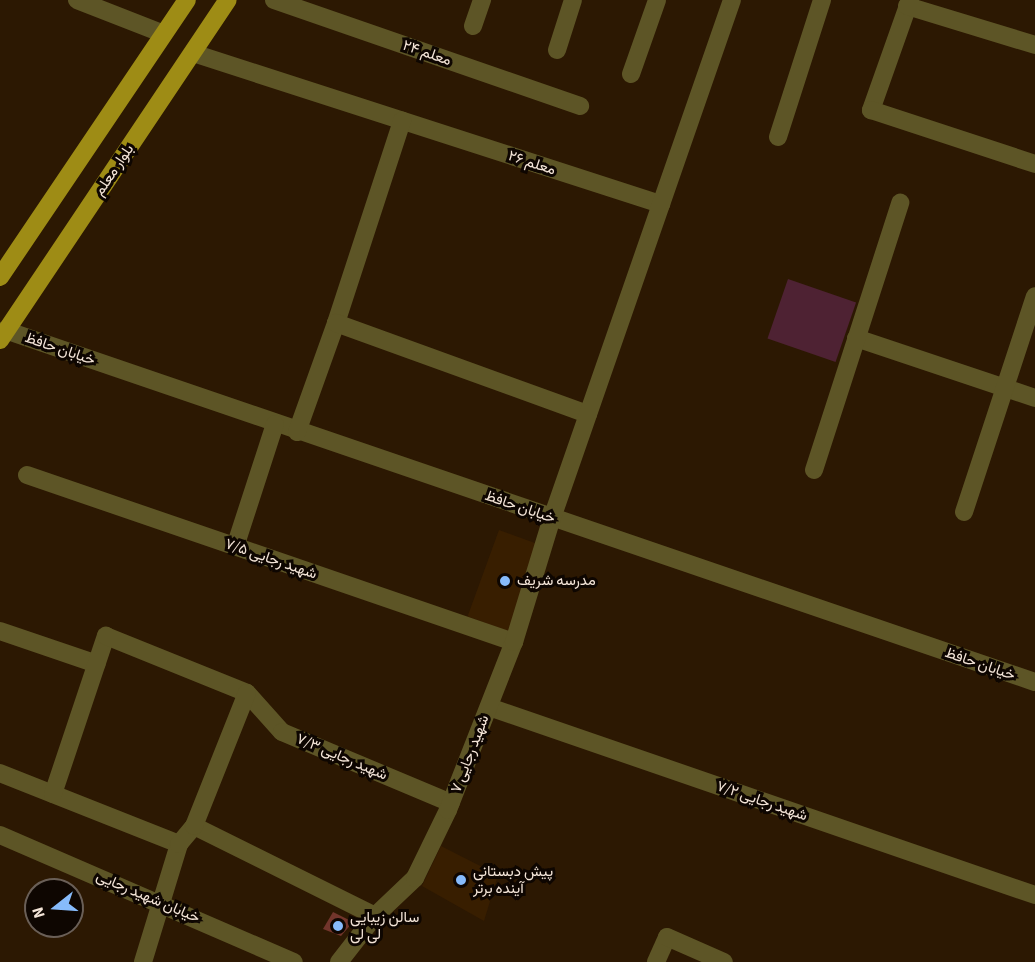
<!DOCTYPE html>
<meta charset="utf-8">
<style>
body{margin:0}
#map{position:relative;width:1035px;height:962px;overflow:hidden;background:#2c1802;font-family:"Source Sans 3",Vazirmatn,sans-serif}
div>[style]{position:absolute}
.built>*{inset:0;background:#381e00;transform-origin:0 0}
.green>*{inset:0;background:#4e2233;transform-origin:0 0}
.building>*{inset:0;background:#72352b}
.minor>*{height:18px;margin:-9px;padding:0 9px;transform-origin:9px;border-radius:9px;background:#5d5526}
.major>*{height:18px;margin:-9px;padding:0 9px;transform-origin:9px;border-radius:9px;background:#9e8c15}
.dots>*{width:16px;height:16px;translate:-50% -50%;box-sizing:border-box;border:3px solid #0e0601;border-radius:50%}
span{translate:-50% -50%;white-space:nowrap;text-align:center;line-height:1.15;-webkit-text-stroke:6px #0e0601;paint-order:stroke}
.street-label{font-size:15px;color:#f4e5d8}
.poi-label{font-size:15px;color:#f4e5d8}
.left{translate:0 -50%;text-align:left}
.north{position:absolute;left:24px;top:878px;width:60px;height:60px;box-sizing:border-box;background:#0e0601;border:2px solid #6a5f57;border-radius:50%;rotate:253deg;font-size:16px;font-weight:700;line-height:24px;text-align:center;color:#f4e5d8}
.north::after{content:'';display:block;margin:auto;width:21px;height:27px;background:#87bbfb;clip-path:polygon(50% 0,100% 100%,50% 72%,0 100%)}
</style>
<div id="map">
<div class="built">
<i style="left:499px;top:530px;width:44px;height:92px;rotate:20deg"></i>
<i style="clip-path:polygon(441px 846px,498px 875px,484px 921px,422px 886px)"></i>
</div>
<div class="green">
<i style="left:788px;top:279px;width:72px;height:63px;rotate:19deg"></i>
</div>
<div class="building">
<i style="clip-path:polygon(333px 912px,353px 922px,341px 936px,323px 929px)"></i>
</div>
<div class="minor">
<i style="left:77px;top:0;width:93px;rotate:21.3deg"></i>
<i style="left:274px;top:0;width:324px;rotate:19.1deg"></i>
<i style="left:910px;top:0;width:117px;rotate:109.5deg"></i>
<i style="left:871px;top:110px;width:173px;rotate:18.2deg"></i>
<i style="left:907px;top:6px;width:134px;rotate:16.9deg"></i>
<i style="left:473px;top:26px;width:28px;rotate:-71deg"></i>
<i style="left:557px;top:50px;width:52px;rotate:-72.3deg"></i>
<i style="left:193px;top:53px;width:492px;rotate:17.9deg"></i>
<i style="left:631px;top:74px;width:78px;rotate:-70.6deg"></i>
<i style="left:778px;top:137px;width:144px;rotate:-72.2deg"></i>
<i style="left:336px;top:323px;width:213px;rotate:-71.9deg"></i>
<i style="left:5px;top:330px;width:1088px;rotate:18.87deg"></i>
<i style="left:856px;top:338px;width:189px;rotate:18.5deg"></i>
<i style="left:297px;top:432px;width:116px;rotate:-70.3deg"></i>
<i style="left:336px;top:323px;width:268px;rotate:19.9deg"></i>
<i style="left:814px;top:470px;width:281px;rotate:-72.1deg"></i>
<i style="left:27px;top:475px;width:515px;rotate:18.93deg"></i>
<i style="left:964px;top:512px;width:227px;rotate:-71.8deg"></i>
<i style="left:235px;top:547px;width:129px;rotate:-72deg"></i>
<i style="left:0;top:631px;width:102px;rotate:18.8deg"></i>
<i style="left:489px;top:707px;width:577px;rotate:19deg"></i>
<i style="left:0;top:773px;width:193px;rotate:21.6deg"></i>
<i style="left:53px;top:794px;width:167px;rotate:-71.5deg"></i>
<i style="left:106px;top:636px;width:152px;rotate:22deg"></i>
<i style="left:247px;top:693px;width:52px;rotate:48.1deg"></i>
<i style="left:282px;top:732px;width:183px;rotate:22.8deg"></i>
<i style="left:194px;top:826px;width:202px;rotate:26.4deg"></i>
<i style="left:0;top:835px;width:320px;rotate:23.4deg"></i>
<i style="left:143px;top:962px;width:123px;rotate:-73deg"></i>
<i style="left:179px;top:844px;width:23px;rotate:-50deg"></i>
<i style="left:194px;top:826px;width:143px;rotate:-68.3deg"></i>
<i style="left:339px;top:962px;width:58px;rotate:-52deg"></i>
<i style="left:375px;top:916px;width:55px;rotate:-43.5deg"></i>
<i style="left:415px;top:878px;width:76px;rotate:-64.1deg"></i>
<i style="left:448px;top:810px;width:180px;rotate:-68.6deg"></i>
<i style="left:514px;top:642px;width:130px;rotate:-73deg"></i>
<i style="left:552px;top:518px;width:548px;rotate:-70.84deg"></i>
<i style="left:656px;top:962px;width:27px;rotate:-66deg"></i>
<i style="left:667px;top:937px;width:62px;rotate:23.7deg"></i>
</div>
<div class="major">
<i style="left:0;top:277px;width:334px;rotate:-56deg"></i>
<i style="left:0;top:340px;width:409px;rotate:-56.2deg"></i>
</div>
<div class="dots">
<i style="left:505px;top:581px;background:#87bbfb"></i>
<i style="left:461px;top:880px;background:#87bbfb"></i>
<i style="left:338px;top:926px;background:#87bbfb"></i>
</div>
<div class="street-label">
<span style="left:427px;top:53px;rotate:19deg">معلم ۲۴</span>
<span style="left:532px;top:163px;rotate:18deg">معلم ۲۶</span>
<span style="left:114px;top:170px;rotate:-56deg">بلوار معلم</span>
<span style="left:60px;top:349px;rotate:19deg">خیابان حافظ</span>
<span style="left:520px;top:507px;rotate:19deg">خیابان حافظ</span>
<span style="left:271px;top:559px;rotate:19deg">شهید رجایی ۷/۵</span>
<span style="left:980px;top:664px;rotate:19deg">خیابان حافظ</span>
<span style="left:470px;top:754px;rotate:-69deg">شهید رجایی ۷</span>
<span style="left:342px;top:757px;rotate:23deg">شهید رجایی ۷/۳</span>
<span style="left:762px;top:801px;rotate:19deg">شهید رجایی ۷/۲</span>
<span style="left:148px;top:897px;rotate:23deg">خیابان شهید رجایی</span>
</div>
<div class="poi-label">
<span class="left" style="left:517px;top:581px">مدرسه شریف</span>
<span class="left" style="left:473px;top:880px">پیش دبستانی<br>آینده برتر</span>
<span class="left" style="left:350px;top:926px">سالن زیبایی<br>لی لی</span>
</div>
<div class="north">N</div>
</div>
